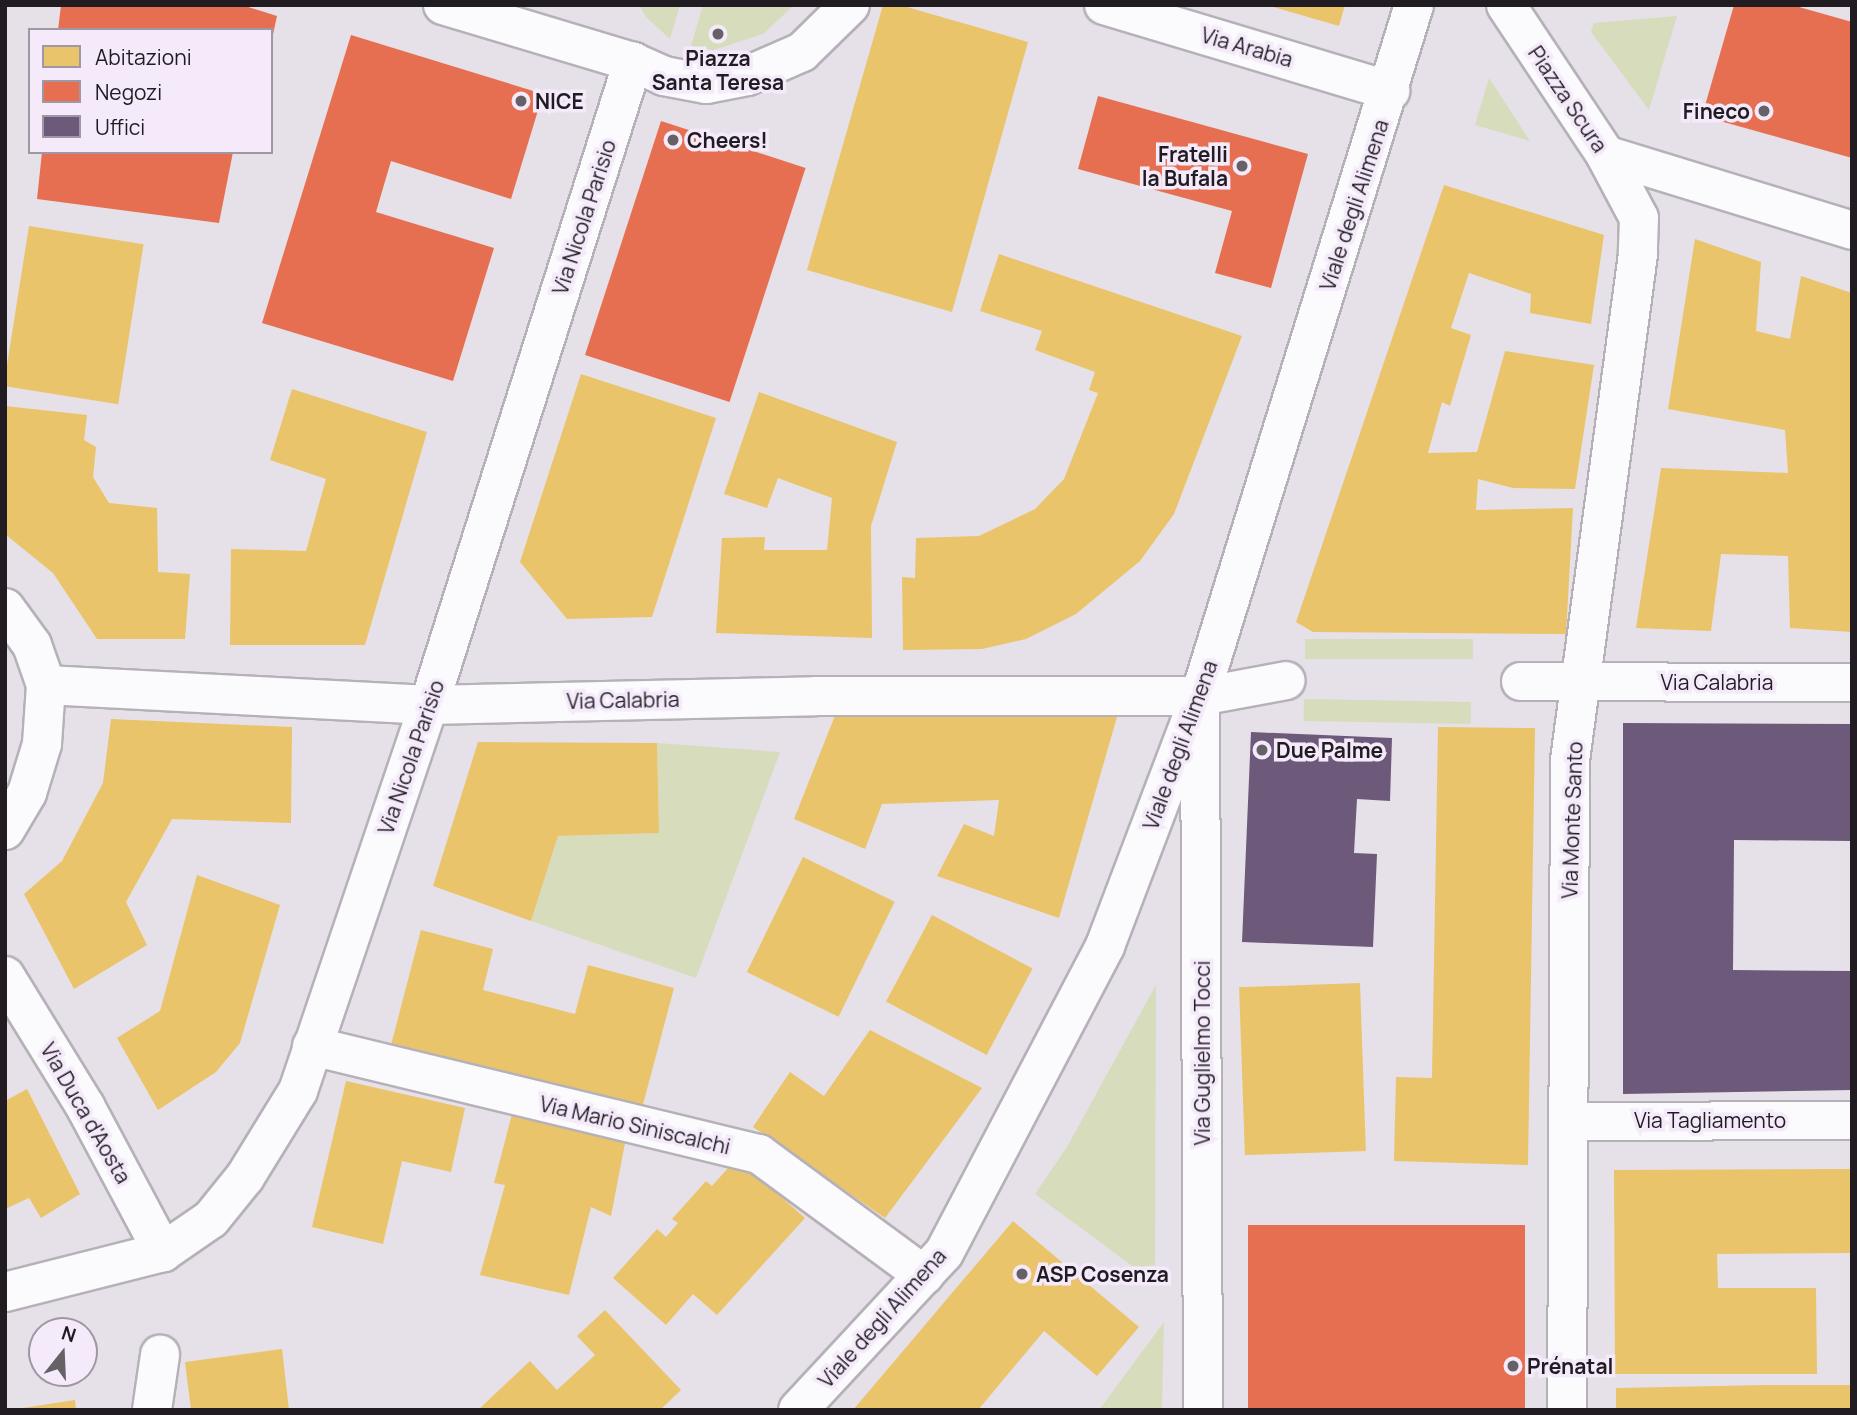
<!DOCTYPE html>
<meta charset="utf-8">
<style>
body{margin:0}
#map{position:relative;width:1857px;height:1415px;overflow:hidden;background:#e6e0e8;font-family:Manrope,sans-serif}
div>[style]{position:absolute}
.green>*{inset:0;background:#d6dcbc;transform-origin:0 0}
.homes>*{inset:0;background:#e9c46a;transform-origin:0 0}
.shops>*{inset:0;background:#e76f51;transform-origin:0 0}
.offices>*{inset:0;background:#6d597a}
.roads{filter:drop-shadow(2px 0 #b6b1b8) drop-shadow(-2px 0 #b6b1b8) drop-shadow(0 2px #b6b1b8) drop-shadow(0 -2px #b6b1b8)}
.pedestrian>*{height:37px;margin:-18.5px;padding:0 18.5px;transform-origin:18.5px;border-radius:18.5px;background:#fbfafc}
.minor>*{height:38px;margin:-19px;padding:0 19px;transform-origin:19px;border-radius:19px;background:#fbfafc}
.dots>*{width:19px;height:19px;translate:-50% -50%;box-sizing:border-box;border:4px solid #f4eafa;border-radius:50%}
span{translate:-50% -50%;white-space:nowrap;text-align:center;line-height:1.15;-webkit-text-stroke:7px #f4eafa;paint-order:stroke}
.street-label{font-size:21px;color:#201c22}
.poi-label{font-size:21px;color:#201c22;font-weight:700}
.left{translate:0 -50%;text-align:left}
.right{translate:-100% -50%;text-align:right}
.frame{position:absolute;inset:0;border:7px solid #201c22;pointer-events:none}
.legend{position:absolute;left:28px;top:28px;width:245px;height:126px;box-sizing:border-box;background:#f4eafa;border:2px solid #9f98a4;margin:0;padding:9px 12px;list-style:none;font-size:21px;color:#201c22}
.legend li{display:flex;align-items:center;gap:14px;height:35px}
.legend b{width:35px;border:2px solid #9f98a4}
.north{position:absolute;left:28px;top:1317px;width:70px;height:70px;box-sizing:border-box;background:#f4eafa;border:2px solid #9f98a4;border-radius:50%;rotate:18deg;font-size:19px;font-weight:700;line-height:28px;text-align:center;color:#201c22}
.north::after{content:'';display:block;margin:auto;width:24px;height:32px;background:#656167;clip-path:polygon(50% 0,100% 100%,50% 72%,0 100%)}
</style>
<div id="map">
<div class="green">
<i style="clip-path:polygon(639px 5px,680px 5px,670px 39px,646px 17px)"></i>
<i style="clip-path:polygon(703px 5px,794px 5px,763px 34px,713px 50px,691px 46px)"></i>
<i style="clip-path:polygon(1677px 16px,1649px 110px,1591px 32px,1594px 23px)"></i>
<i style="clip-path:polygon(1489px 78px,1530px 141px,1475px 125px)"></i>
<i style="left:1305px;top:639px;width:168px;height:20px"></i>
<i style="left:1304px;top:699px;width:167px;height:22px;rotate:1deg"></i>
<i style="clip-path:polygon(657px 743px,780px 752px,696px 978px,531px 921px,558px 836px,659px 833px)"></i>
<i style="clip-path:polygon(1156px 985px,1155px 1265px,1135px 1268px,1035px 1194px,1067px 1147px)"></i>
<i style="clip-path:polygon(1164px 1322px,1162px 1410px,1099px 1410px)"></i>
</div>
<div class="homes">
<i style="clip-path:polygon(883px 5px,900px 5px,1028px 42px,952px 312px,807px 270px)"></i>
<i style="clip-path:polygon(1267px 5px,1345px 5px,1339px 26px)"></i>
<i style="clip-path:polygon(1444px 185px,1604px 235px,1591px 324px,1530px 313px,1531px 294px,1469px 273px,1451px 328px,1471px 335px,1450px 406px,1442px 402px,1428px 453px,1477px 452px,1505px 351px,1594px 365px,1575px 489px,1513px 488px,1478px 479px,1476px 510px,1573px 508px,1566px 634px,1313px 632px,1296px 622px)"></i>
<i style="left:29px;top:226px;width:116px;height:162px;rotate:9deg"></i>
<i style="clip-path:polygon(1695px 239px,1761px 262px,1756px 331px,1790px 339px,1801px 276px,1852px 293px,1852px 632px,1790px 628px,1788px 556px,1721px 554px,1711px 631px,1636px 628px,1661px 468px,1788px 473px,1785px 430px,1668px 409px)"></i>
<i style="clip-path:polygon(999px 254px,1242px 336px,1174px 514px,1140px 561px,1076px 614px,1026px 639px,982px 649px,903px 650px,902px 577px,915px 578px,916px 538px,979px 536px,1035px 509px,1064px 479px,1098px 393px,1089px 390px,1095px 372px,1035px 350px,1042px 331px,980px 311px)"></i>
<i style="clip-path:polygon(581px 374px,716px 418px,652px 617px,567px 619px,520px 562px)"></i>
<i style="clip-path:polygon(292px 389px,427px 432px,365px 645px,230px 645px,231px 549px,306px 551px,326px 479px,270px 460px)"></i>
<i style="clip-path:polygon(759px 392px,897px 442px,871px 526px,872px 638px,716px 633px,722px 538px,765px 537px,764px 550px,827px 550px,832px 498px,778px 478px,767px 508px,724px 494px)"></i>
<i style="clip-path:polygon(5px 406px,87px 415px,84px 440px,96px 447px,93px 477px,109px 503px,157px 508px,158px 572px,190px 574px,185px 639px,97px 639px,53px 573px,5px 534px)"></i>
<i style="clip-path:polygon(836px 713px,1117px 717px,1059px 918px,937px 876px,964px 824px,994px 836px,999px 800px,882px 804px,865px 849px,794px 819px)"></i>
<i style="clip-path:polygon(111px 719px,292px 727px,291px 823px,172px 819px,126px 902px,147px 945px,74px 989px,24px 894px,62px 861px,103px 783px)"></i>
<i style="clip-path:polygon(1438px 727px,1535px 728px,1528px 1165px,1394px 1161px,1396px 1077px,1432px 1078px)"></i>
<i style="clip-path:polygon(478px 742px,657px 743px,659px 833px,558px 836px,531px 921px,433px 886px)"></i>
<i style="left:803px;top:857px;width:102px;height:128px;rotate:26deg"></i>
<i style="clip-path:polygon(197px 875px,280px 905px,240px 1043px,216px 1072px,158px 1110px,117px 1038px,160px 1011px)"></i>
<i style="left:932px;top:915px;width:114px;height:98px;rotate:28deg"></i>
<i style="clip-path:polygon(421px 930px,493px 949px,483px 990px,575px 1014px,588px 965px,674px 988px,641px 1112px,391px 1045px)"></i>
<i style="left:1360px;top:983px;width:168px;height:121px;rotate:88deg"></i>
<i style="clip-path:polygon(870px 1030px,982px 1088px,885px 1218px,753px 1127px,790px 1072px,824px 1096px)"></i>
<i style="clip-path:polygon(346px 1081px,465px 1108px,451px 1172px,402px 1161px,383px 1244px,312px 1227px)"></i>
<i style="clip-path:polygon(27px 1089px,80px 1194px,41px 1218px,29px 1198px,5px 1209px,5px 1101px)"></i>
<i style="clip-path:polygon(512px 1114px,625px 1143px,611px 1216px,591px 1207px,569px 1295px,480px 1275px,505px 1185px,494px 1183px)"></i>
<i style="clip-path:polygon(737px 1158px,805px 1218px,717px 1315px,693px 1294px,666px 1325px,613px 1278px,657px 1229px,666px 1237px,678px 1223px,672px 1219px,706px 1181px,712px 1186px)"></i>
<i style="clip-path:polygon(1852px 1169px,1852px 1253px,1717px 1254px,1718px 1288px,1816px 1288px,1817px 1374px,1615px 1374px,1614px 1170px)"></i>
<i style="clip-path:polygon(1013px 1221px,1139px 1327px,1097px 1376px,1044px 1331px,978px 1410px,853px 1410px)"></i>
<i style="clip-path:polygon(605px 1310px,681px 1390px,660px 1410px,478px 1410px,530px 1361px,557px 1390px,595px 1355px,577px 1336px)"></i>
<i style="clip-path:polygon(282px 1349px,289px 1410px,191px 1410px,185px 1362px)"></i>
<i style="clip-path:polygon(1768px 1385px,1852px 1385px,1852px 1410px,1616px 1410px,1616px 1388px)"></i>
<i style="clip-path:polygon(75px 1400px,76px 1410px,23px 1410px,23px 1408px)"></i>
</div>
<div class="shops">
<i style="clip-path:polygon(61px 5px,242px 5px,277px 16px,272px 39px,271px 30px,58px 30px)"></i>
<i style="clip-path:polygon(1734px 5px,1792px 5px,1852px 22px,1852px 158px,1702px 116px)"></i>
<i style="clip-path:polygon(351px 35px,543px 94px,511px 199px,391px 161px,376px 212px,494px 248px,453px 381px,262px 323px)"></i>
<i style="clip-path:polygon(1098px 96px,1308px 154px,1271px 288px,1215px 273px,1232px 211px,1078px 169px)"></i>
<i style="left:661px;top:121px;width:152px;height:246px;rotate:18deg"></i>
<i style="clip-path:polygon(42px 152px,233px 152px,219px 223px,37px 199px)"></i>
<i style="left:1525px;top:1225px;width:185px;height:277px;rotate:90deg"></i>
</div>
<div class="offices">
<i style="clip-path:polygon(1623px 723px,1852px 724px,1852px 841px,1734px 840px,1733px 970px,1852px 971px,1852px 1090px,1623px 1094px)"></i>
<i style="clip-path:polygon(1251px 732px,1392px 738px,1390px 801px,1357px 799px,1354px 853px,1377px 854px,1373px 947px,1242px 942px)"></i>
</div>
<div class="roads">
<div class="pedestrian">
<i style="left:1605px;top:154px;width:258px;rotate:17.1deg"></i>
<i style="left:1520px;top:681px;width:332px;rotate:0.2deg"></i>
<i style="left:1200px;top:696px;width:87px;rotate:-10.5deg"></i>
<i style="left:1569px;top:1121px;width:283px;rotate:-0.2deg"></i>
</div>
<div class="minor">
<i style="left:443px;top:5px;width:198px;rotate:16.7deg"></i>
<i style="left:633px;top:62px;width:34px;rotate:24deg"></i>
<i style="left:664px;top:76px;width:43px;rotate:10.8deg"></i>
<i style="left:706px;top:84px;width:42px;rotate:-11deg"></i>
<i style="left:747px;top:76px;width:60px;rotate:-23.6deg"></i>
<i style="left:802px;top:52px;width:67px;rotate:-44.4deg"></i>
<i style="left:1104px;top:5px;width:299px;rotate:16.7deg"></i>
<i style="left:1506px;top:5px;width:179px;rotate:56.4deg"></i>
<i style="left:1605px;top:154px;width:72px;rotate:62deg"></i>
<i style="left:1639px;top:218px;width:36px;rotate:92deg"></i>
<i style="left:1638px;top:254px;width:511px;rotate:97.65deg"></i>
<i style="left:1570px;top:760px;width:650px;rotate:90.26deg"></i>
<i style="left:5px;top:608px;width:46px;rotate:53.9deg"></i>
<i style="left:32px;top:645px;width:42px;rotate:70.7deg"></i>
<i style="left:46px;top:685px;width:59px;rotate:93.9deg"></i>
<i style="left:42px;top:744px;width:51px;rotate:107deg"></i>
<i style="left:27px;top:793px;width:43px;rotate:120.7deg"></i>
<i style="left:46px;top:685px;width:384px;rotate:3deg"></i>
<i style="left:429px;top:705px;width:387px;rotate:-1.3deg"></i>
<i style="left:816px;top:696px;width:384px"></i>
<i style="left:1200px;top:696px;width:714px;rotate:89.76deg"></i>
<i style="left:5px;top:976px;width:153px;rotate:58.4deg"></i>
<i style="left:85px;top:1106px;width:166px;rotate:61.9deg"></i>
<i style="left:312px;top:1046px;width:460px;rotate:13.6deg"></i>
<i style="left:759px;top:1154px;width:205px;rotate:36.3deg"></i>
<i style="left:5px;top:1292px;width:163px;rotate:-14.2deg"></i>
<i style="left:163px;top:1252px;width:58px;rotate:-34.5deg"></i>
<i style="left:211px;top:1219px;width:54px;rotate:-51deg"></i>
<i style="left:245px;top:1177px;width:101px;rotate:-58.4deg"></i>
<i style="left:298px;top:1091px;width:408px;rotate:-71.3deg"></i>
<i style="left:429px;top:705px;width:675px;rotate:-72.4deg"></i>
<i style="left:152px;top:1410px;width:56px;rotate:-81.7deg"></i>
<i style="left:798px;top:1410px;width:214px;rotate:-47.1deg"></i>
<i style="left:944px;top:1253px;width:347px;rotate:-62.3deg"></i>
<i style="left:1105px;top:946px;width:267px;rotate:-69.2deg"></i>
<i style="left:1200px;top:696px;width:723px;rotate:-72.79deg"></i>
</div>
</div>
<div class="dots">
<i style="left:718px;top:34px;background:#656167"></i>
<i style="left:521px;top:101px;background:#656167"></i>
<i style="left:1764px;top:111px;background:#656167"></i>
<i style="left:673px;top:140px;background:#656167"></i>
<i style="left:1242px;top:166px;background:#656167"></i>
<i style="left:1262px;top:750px;background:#656167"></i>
<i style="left:1022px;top:1274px;background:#656167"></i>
<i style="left:1513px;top:1366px;background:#656167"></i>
</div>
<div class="street-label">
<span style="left:1247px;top:47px;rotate:16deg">Via Arabia</span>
<span style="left:1568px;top:99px;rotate:56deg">Piazza Scura</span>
<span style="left:1354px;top:205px;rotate:-72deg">Viale degli Alimena</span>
<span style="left:584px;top:217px;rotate:-72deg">Via Nicola Parisio</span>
<span style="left:1717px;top:682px">Via Calabria</span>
<span style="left:623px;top:700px;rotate:-1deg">Via Calabria</span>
<span style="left:1180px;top:745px;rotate:-70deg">Viale degli Alimena</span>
<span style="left:411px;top:757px;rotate:-71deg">Via Nicola Parisio</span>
<span style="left:1572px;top:820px;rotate:-88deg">Via Monte Santo</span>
<span style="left:1202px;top:1053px;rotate:-90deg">Via Guglielmo Tocci</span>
<span style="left:86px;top:1113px;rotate:60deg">Via Duca d'Aosta</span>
<span style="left:1710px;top:1120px">Via Tagliamento</span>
<span style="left:635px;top:1125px;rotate:13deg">Via Mario Siniscalchi</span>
<span style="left:882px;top:1318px;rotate:-48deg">Viale degli Alimena</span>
</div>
<div class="poi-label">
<span style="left:718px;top:70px">Piazza<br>Santa Teresa</span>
<span class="left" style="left:535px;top:101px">NICE</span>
<span class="right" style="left:1750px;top:111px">Fineco</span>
<span class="left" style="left:687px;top:140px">Cheers!</span>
<span class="right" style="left:1228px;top:166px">Fratelli<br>la Bufala</span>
<span class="left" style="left:1276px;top:750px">Due Palme</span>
<span class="left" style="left:1036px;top:1274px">ASP Cosenza</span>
<span class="left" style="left:1527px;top:1366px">Prénatal</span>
</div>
<div class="frame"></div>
<ul class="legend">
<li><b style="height:19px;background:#e9c46a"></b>Abitazioni</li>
<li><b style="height:19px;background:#e76f51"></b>Negozi</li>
<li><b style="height:19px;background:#6d597a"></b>Uffici</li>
</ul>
<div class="north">N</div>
</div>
